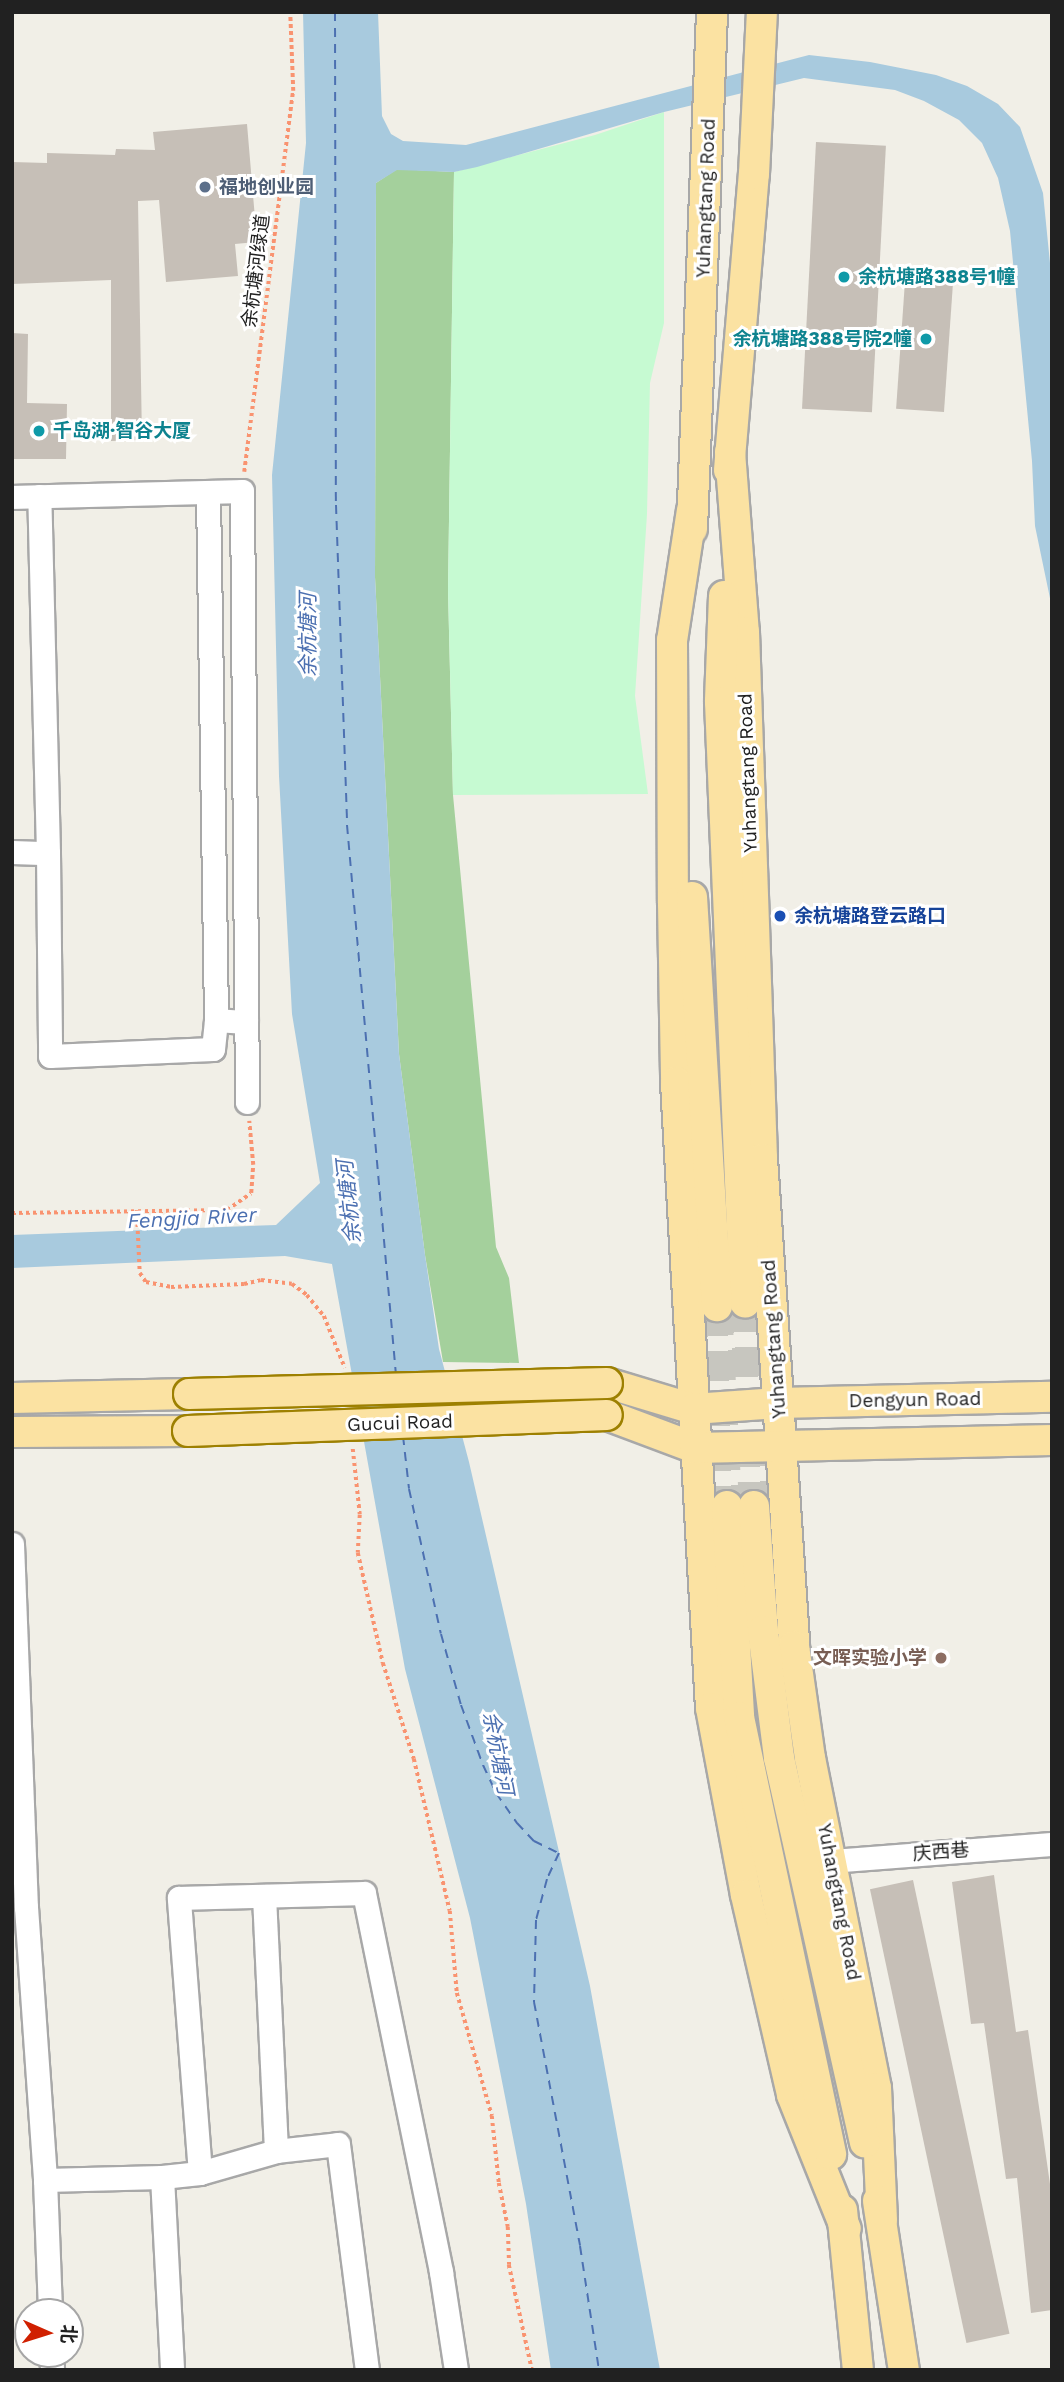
<!DOCTYPE html>
<meta charset="utf-8">
<style>
body{margin:0}
#map{position:relative;width:1064px;height:2382px;overflow:hidden;background:#f1efe7;font-family:"Work Sans","Noto Sans SC",sans-serif}
div>[style]{position:absolute}
.forest>*{inset:0;background:#a4d09c}
.park>*{inset:0;background:#c6fad2}
.water>*{inset:0;background:#a8cade}
.ferry>*{height:2px;margin-top:-1px;transform-origin:0;background:repeating-linear-gradient(90deg,#4c70b1 0 9px,transparent 0 16px)}
.building>*{inset:0;background:#c6bfb7;transform-origin:0 0}
.major-tunnel>*{height:30px;margin-top:-15px;transform-origin:0;background:repeating-linear-gradient(90deg,#c7c6bf 0 30px,transparent 0 45px)}
.path>*{height:3.5px;margin-top:-1.75px;transform-origin:0;background:repeating-linear-gradient(90deg,#f99370 0 3.5px,transparent 0 7px)}
.roads{filter:drop-shadow(2px 0 #a8a8a8) drop-shadow(-2px 0 #a8a8a8) drop-shadow(0 2px #a8a8a8) drop-shadow(0 -2px #a8a8a8)}
.minor>*{height:23px;margin:-11.5px;padding:0 11.5px;transform-origin:11.5px;border-radius:11.5px;background:#fff}
.major>*{height:30px;margin:-15px;padding:0 15px;transform-origin:15px;border-radius:15px;background:#fbe2a2}
.bridges{filter:drop-shadow(2px 0 #9d8001) drop-shadow(-2px 0 #9d8001) drop-shadow(0 2px #9d8001) drop-shadow(0 -2px #9d8001)}
.major-bridge>*{height:30px;margin:-15px;padding:0 15px;transform-origin:15px;border-radius:15px;background:#fbe2a2}
.dots>*{width:19px;height:19px;translate:-50% -50%;box-sizing:border-box;border:4px solid #fff;border-radius:50%}
span{translate:-50% -50%;white-space:nowrap;text-align:center;line-height:1.15;-webkit-text-stroke:6px #fff;paint-order:stroke}
.service-label{font-size:19px;color:#4e5e75;font-weight:700}
.left{translate:0 -50%;text-align:left}
.street-label{font-size:19px;color:#212121}
.culture-label{font-size:19px;color:#0d838f;font-weight:700}
.right{translate:-100% -50%;text-align:right}
.transit-label{font-size:19px;color:#164399;font-weight:700}
.education-label{font-size:19px;color:#785e54;font-weight:700}
.water-label{font-size:21px;color:#4c70b1;font-style:italic}
.frame{position:absolute;inset:0;border:14px solid #212121;pointer-events:none}
.north{position:absolute;left:14px;top:2298px;width:70px;height:70px;box-sizing:border-box;background:#fff;border:2px solid #a6a6a6;border-radius:50%;rotate:93deg;font-size:19px;font-weight:700;line-height:28px;text-align:center;color:#212121}
.north::after{content:'';display:block;margin:auto;width:24px;height:32px;background:#d02001;clip-path:polygon(50% 0,100% 100%,50% 72%,0 100%)}
</style>
<div id="map">
<div class="forest">
<i style="clip-path:polygon(397px 169px,454px 172px,448px 590px,453px 795px,496px 1247px,509px 1278px,519px 1363px,443px 1362px,425px 1255px,399px 1054px,375px 577px,376px 183px)"></i>
</div>
<div class="park">
<i style="clip-path:polygon(664px 112px,664px 323px,650px 383px,647px 514px,635px 696px,648px 794px,453px 795px,448px 590px,454px 172px,595px 135px)"></i>
</div>
<div class="water">
<i style="clip-path:polygon(303px 12px,378px 12px,382px 116px,391px 134px,403px 141px,466px 145px,809px 55px,870px 62px,936px 75px,967px 86px,998px 104px,1020px 127px,1043px 193px,1052px 283px,1052px 608px,1035px 526px,1032px 461px,1010px 231px,998px 178px,982px 143px,959px 120px,924px 101px,895px 90px,804px 78px,664px 112px,477px 167px,454px 172px,397px 170px,376px 183px,375px 577px,399px 1054px,425px 1255px,439px 1349px,469px 1462px,590px 1986px,660px 2370px,551px 2370px,526px 2204px,470px 1918px,405px 1669px,332px 1264px,285px 1256px,12px 1268px,12px 1235px,276px 1225px,320px 1183px,292px 1014px,279px 776px,272px 475px,306px 143px)"></i>
</div>
<div class="ferry">
<i style="left:335px;top:12px;width:493px;rotate:89.9deg"></i>
<i style="left:336px;top:505px;width:320px;rotate:88deg"></i>
<i style="left:347px;top:825px;width:552px;rotate:84.91deg"></i>
<i style="left:403px;top:1436px;width:53px;rotate:83.5deg"></i>
<i style="left:409px;top:1489px;width:148px;rotate:77.6deg"></i>
<i style="left:441px;top:1634px;width:74px;rotate:74.3deg"></i>
<i style="left:461px;top:1705px;width:64px;rotate:69.9deg"></i>
<i style="left:483px;top:1765px;width:31px;rotate:65deg"></i>
<i style="left:496px;top:1793px;width:37px;rotate:55deg"></i>
<i style="left:517px;top:1823px;width:25px;rotate:47deg"></i>
<i style="left:534px;top:1841px;width:28px;rotate:26deg"></i>
<i style="left:559px;top:1853px;width:29px;rotate:115deg"></i>
<i style="left:547px;top:1879px;width:42px;rotate:105deg"></i>
<i style="left:536px;top:1920px;width:82px;rotate:91.4deg"></i>
<i style="left:534px;top:2002px;width:248px;rotate:79.3deg"></i>
<i style="left:580px;top:2246px;width:125px;rotate:81.3deg"></i>
</div>
<div class="building">
<i style="clip-path:polygon(247px 124px,257px 242px,235px 244px,238px 276px,166px 282px,159px 200px,138px 201px,142px 440px,111px 441px,111px 280px,12px 284px,12px 162px,47px 163px,47px 153px,115px 155px,116px 149px,155px 150px,153px 132px)"></i>
<i style="left:816px;top:142px;width:70px;height:267px;rotate:3deg"></i>
<i style="left:906px;top:267px;width:48px;height:142px;rotate:4deg"></i>
<i style="clip-path:polygon(12px 333px,28px 334px,27px 403px,67px 404px,66px 459px,12px 459px)"></i>
<i style="clip-path:polygon(994px 1875px,1016px 2032px,1028px 2030px,1052px 2198px,1052px 2310px,1031px 2313px,1017px 2178px,1006px 2179px,984px 2023px,971px 2024px,952px 1882px)"></i>
<i style="left:913px;top:1880px;width:464px;height:44px;rotate:78deg"></i>
</div>
<div class="major-tunnel">
<i style="left:745px;top:1302px;width:204px;rotate:87.5deg"></i>
<i style="left:717px;top:1306px;width:200px;rotate:87.1deg"></i>
</div>
<div class="path">
<i style="left:244px;top:472px;width:384px;rotate:-82.7deg"></i>
<i style="left:293px;top:91px;width:79px;rotate:-92.2deg"></i>
<i style="left:137px;top:1210px;width:63px;rotate:87.3deg"></i>
<i style="left:140px;top:1273px;width:11px;rotate:56deg"></i>
<i style="left:146px;top:1282px;width:25px;rotate:11deg"></i>
<i style="left:171px;top:1287px;width:73px;rotate:-2.4deg"></i>
<i style="left:244px;top:1284px;width:17px;rotate:-13deg"></i>
<i style="left:261px;top:1280px;width:31px;rotate:7deg"></i>
<i style="left:292px;top:1284px;width:19px;rotate:36deg"></i>
<i style="left:307px;top:1295px;width:27px;rotate:51deg"></i>
<i style="left:324px;top:1316px;width:56px;rotate:68deg"></i>
<i style="left:12px;top:1213px;width:215px;rotate:-0.8deg"></i>
<i style="left:227px;top:1210px;width:29px;rotate:-35deg"></i>
<i style="left:251px;top:1193px;width:28px;rotate:-86deg"></i>
<i style="left:253px;top:1165px;width:44px;rotate:-95.2deg"></i>
<i style="left:353px;top:1449px;width:66px;rotate:83.9deg"></i>
<i style="left:360px;top:1515px;width:38px;rotate:93deg"></i>
<i style="left:358px;top:1553px;width:113px;rotate:77.2deg"></i>
<i style="left:383px;top:1663px;width:101px;rotate:72.1deg"></i>
<i style="left:414px;top:1759px;width:156px;rotate:76.7deg"></i>
<i style="left:450px;top:1911px;width:82px;rotate:85.1deg"></i>
<i style="left:457px;top:1993px;width:128px;rotate:74.1deg"></i>
<i style="left:492px;top:2116px;width:67px;rotate:84deg"></i>
<i style="left:499px;top:2183px;width:45px;rotate:78.4deg"></i>
<i style="left:508px;top:2227px;width:38px;rotate:88deg"></i>
<i style="left:509px;top:2265px;width:107px;rotate:77.6deg"></i>
</div>
<div class="roads">
<div class="minor">
<i style="left:208px;top:492px;width:528px;rotate:89.13deg"></i>
<i style="left:216px;top:1020px;width:30px;rotate:4deg"></i>
<i style="left:12px;top:497px;width:230px;rotate:-1.5deg"></i>
<i style="left:242px;top:491px;width:611px;rotate:89.53deg"></i>
<i style="left:12px;top:852px;width:36px;rotate:2deg"></i>
<i style="left:48px;top:853px;width:357px;rotate:-91.4deg"></i>
<i style="left:48px;top:853px;width:203px;rotate:89.4deg"></i>
<i style="left:50px;top:1056px;width:163px;rotate:-2.5deg"></i>
<i style="left:213px;top:1049px;width:29px;rotate:-84deg"></i>
<i style="left:12px;top:1544px;width:363px;rotate:87.8deg"></i>
<i style="left:26px;top:1907px;width:274px;rotate:86deg"></i>
<i style="left:45px;top:2180px;width:132px;rotate:87.8deg"></i>
<i style="left:831px;top:1861px;width:222px;rotate:-4.4deg"></i>
<i style="left:264px;top:1896px;width:255px;rotate:87.3deg"></i>
<i style="left:276px;top:2151px;width:62px;rotate:-6.4deg"></i>
<i style="left:338px;top:2144px;width:228px;rotate:82.7deg"></i>
<i style="left:200px;top:2173px;width:276px;rotate:-94.4deg"></i>
<i style="left:179px;top:1898px;width:185px;rotate:-1.5deg"></i>
<i style="left:364px;top:1893px;width:387px;rotate:78.5deg"></i>
<i style="left:441px;top:2272px;width:99px;rotate:81.3deg"></i>
<i style="left:162px;top:2177px;width:193px;rotate:87deg"></i>
<i style="left:45px;top:2180px;width:117px;rotate:-1.5deg"></i>
<i style="left:162px;top:2177px;width:38px;rotate:-6deg"></i>
<i style="left:200px;top:2173px;width:79px;rotate:-16.1deg"></i>
<i style="left:51px;top:2354px;width:16px;rotate:86deg"></i>
</div>
<div class="major">
<i style="left:730px;top:452px;width:181px;rotate:85.6deg"></i>
<i style="left:744px;top:632px;width:527px;rotate:88.04deg"></i>
<i style="left:762px;top:1159px;width:488px;rotate:86.2deg"></i>
<i style="left:794px;top:1646px;width:113px;rotate:81.9deg"></i>
<i style="left:810px;top:1758px;width:337px;rotate:78.7deg"></i>
<i style="left:876px;top:2088px;width:132px;rotate:87.4deg"></i>
<i style="left:729px;top:470px;width:297px;rotate:-85.2deg"></i>
<i style="left:754px;top:174px;width:162px;rotate:-87.2deg"></i>
<i style="left:692px;top:510px;width:132px;rotate:98.7deg"></i>
<i style="left:672px;top:640px;width:263px;rotate:89.8deg"></i>
<i style="left:673px;top:903px;width:179px;rotate:89deg"></i>
<i style="left:676px;top:1082px;width:627px;rotate:86.8deg"></i>
<i style="left:711px;top:1708px;width:190px;rotate:79.4deg"></i>
<i style="left:746px;top:1895px;width:205px;rotate:77deg"></i>
<i style="left:792px;top:2095px;width:144px;rotate:68.1deg"></i>
<i style="left:692px;top:529px;width:517px;rotate:-87.78deg"></i>
<i style="left:724px;top:596px;width:106px;rotate:92.2deg"></i>
<i style="left:720px;top:702px;width:601px;rotate:87.61deg"></i>
<i style="left:692px;top:897px;width:410px;rotate:86.5deg"></i>
<i style="left:607px;top:1383px;width:90px;rotate:16.8deg"></i>
<i style="left:693px;top:1409px;width:85px;rotate:-4deg"></i>
<i style="left:778px;top:1403px;width:274px;rotate:-1.3deg"></i>
<i style="left:12px;top:1398px;width:177px;rotate:-1.3deg"></i>
<i style="left:607px;top:1415px;width:94px;rotate:20.6deg"></i>
<i style="left:695px;top:1448px;width:357px;rotate:-1.3deg"></i>
<i style="left:12px;top:1432px;width:176px;rotate:-0.3deg"></i>
<i style="left:727px;top:1506px;width:211px;rotate:86.7deg"></i>
<i style="left:739px;top:1717px;width:447px;rotate:78.1deg"></i>
<i style="left:754px;top:1506px;width:125px;rotate:85.9deg"></i>
<i style="left:763px;top:1631px;width:128px;rotate:82.8deg"></i>
<i style="left:779px;top:1758px;width:394px;rotate:77.4deg"></i>
<i style="left:878px;top:2201px;width:171px;rotate:81.3deg"></i>
<i style="left:842px;top:2210px;width:161px;rotate:84.3deg"></i>
</div>
</div>
<div class="bridges">
<div class="major-bridge">
<i style="left:189px;top:1394px;width:418px;rotate:-1.5deg"></i>
<i style="left:188px;top:1431px;width:419px;rotate:-2.2deg"></i>
</div>
</div>
<div class="dots">
<i style="left:205px;top:187px;background:#5c6f8a"></i>
<i style="left:844px;top:277px;background:#0f9aa8"></i>
<i style="left:926px;top:339px;background:#0f9aa8"></i>
<i style="left:39px;top:431px;background:#0f9aa8"></i>
<i style="left:780px;top:916px;background:#1a4fb4"></i>
<i style="left:941px;top:1658px;background:#8d6e63"></i>
</div>
<div class="service-label">
<span class="left" style="left:219px;top:187px">福地创业园</span>
</div>
<div class="street-label">
<span style="left:706px;top:198px;rotate:-88deg">Yuhangtang Road</span>
<span style="left:256px;top:271px;rotate:-83deg">余杭塘河绿道</span>
<span style="left:748px;top:773px;rotate:-92deg">Yuhangtang Road</span>
<span style="left:774px;top:1339px;rotate:-94deg">Yuhangtang Road</span>
<span style="left:915px;top:1400px;rotate:-1deg">Dengyun Road</span>
<span style="left:400px;top:1423px;rotate:-2deg">Gucui Road</span>
<span style="left:941px;top:1852px;rotate:-4deg">庆西巷</span>
<span style="left:839px;top:1902px;rotate:79deg">Yuhangtang Road</span>
</div>
<div class="culture-label">
<span class="left" style="left:858px;top:277px">余杭塘路388号1幢</span>
<span class="right" style="left:912px;top:339px">余杭塘路388号院2幢</span>
<span class="left" style="left:53px;top:431px">千岛湖·智谷大厦</span>
</div>
<div class="transit-label">
<span class="left" style="left:794px;top:916px">余杭塘路登云路口</span>
</div>
<div class="education-label">
<span class="right" style="left:927px;top:1658px">文晖实验小学</span>
</div>
<div class="water-label">
<span style="left:308px;top:635px;rotate:-90deg">余杭塘河</span>
<span style="left:349px;top:1202px;rotate:-96deg">余杭塘河</span>
<span style="left:192px;top:1218px;rotate:-3deg">Fengjia River</span>
<span style="left:498px;top:1753px;rotate:79deg">余杭塘河</span>
</div>
<div class="frame"></div>
<div class="north">北</div>
</div>
